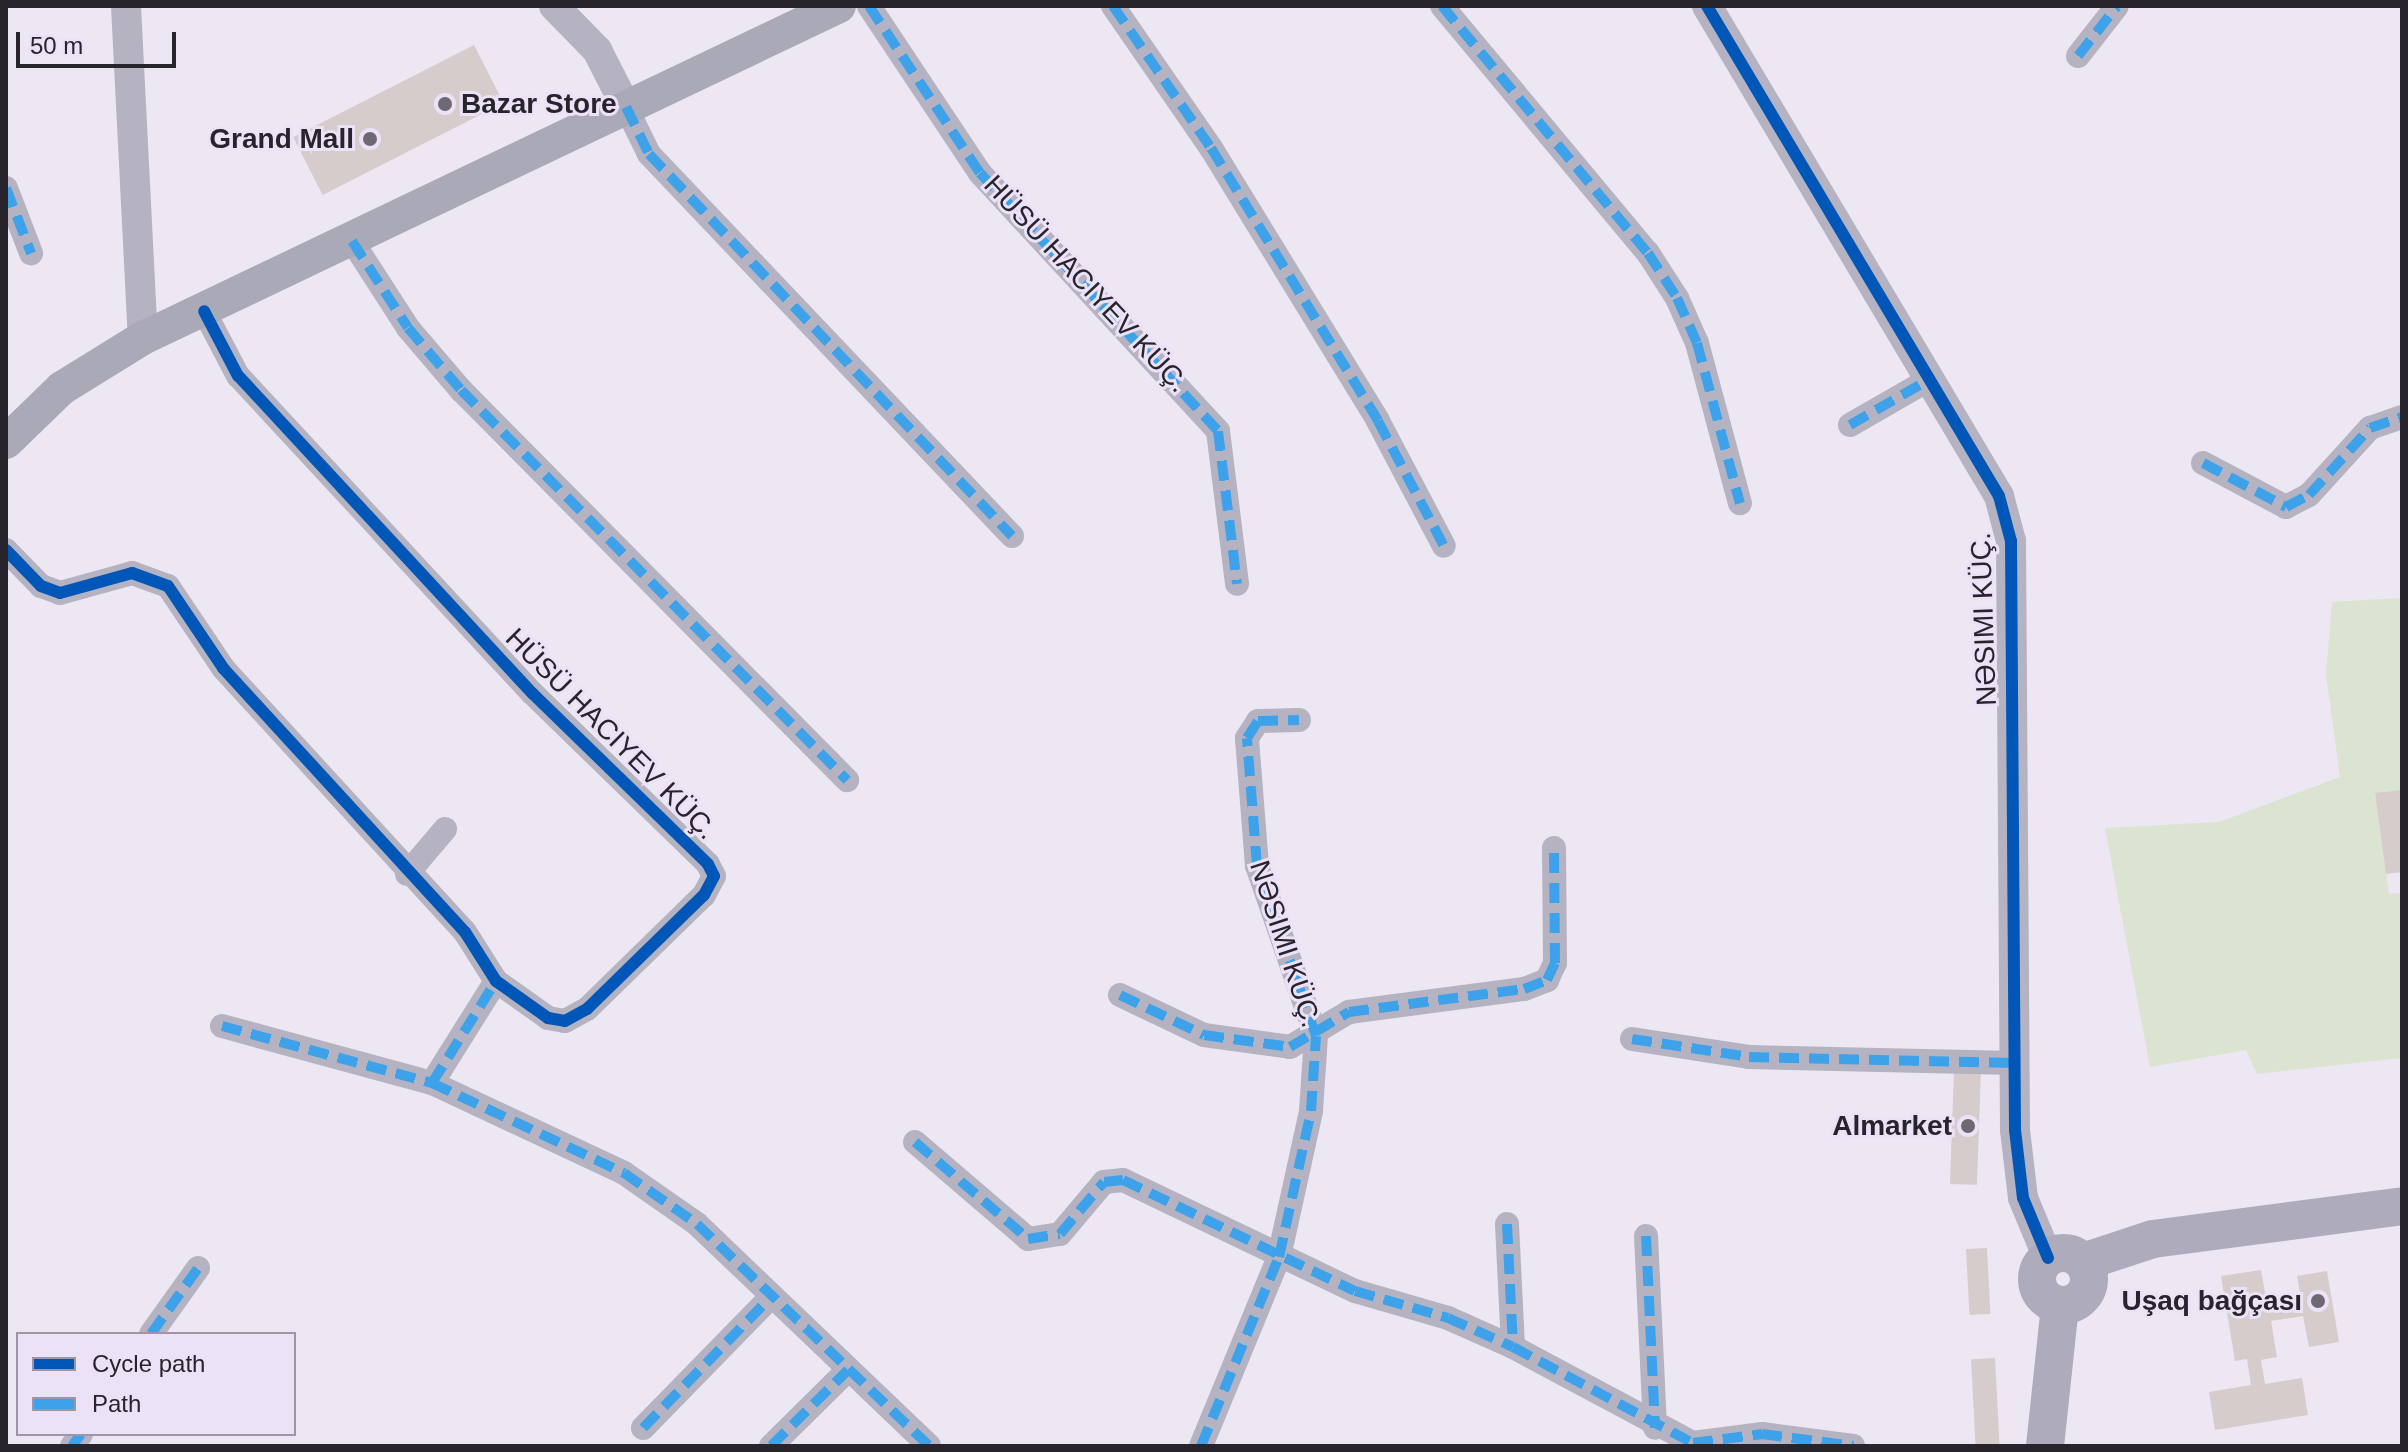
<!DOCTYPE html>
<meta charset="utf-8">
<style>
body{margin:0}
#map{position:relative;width:2408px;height:1452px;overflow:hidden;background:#ede7f3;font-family:Helvetica,sans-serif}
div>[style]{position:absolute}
.green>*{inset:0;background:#dbe3d1}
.building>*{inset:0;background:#d7cccc;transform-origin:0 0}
.minor>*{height:24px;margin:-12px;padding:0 12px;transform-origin:12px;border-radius:12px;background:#b5b3c1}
.tertiary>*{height:30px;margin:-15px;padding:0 15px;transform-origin:15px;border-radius:15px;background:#b5b3c1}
.secondary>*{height:34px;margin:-17px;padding:0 17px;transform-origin:17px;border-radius:17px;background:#aaa9b8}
.primary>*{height:38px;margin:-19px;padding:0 19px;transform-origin:19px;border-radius:19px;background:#aeacbc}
.primary>.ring{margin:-19px;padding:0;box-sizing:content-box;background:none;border:38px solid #aeacbc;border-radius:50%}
.quiet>*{height:10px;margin-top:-5px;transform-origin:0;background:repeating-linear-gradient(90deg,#3ea2eb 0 20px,transparent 0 30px)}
.cycleway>*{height:12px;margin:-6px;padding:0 6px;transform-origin:6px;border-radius:6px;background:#0057b8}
.dots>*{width:22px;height:22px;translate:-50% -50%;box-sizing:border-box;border:4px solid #ece2f8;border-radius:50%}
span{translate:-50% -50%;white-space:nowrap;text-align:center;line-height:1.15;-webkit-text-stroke:6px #ece2f8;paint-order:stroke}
.poi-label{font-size:28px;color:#28242c;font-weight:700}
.left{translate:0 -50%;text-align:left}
.right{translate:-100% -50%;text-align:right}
.street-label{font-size:28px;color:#28242c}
.frame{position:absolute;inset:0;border:8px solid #28242c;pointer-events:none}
.legend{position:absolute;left:16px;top:1332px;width:280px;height:104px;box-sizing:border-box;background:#ece2f8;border:2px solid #9e96a6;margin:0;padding:10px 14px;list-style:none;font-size:24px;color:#28242c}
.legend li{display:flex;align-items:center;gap:16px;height:40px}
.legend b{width:40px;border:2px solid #9e96a6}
.scale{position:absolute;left:16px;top:32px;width:160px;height:36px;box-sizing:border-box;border:4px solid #28242c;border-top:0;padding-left:10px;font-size:24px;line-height:28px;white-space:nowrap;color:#28242c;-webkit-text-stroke:6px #ece2f8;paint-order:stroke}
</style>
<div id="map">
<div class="green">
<i style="clip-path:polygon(2402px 598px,2402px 790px,2375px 794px,2389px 894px,2402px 893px,2402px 1058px,2257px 1074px,2246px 1050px,2150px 1067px,2105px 828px,2219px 822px,2340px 777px,2326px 674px,2332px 602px)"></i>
</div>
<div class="building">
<i style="left:474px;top:45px;width:65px;height:203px;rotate:63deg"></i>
<i style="clip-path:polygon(2402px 790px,2402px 872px,2386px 874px,2375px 793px)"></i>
<i style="left:1954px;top:1069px;width:27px;height:115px;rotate:2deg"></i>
<i style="left:1987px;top:1248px;width:66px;height:21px;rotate:87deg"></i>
<i style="clip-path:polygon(2261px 1270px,2268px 1310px,2302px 1305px,2297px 1276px,2327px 1271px,2339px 1342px,2309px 1347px,2303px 1316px,2271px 1321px,2277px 1357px,2261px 1360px,2265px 1384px,2302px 1378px,2308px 1415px,2215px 1430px,2209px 1392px,2251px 1385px,2247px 1359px,2235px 1361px,2221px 1276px)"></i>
<i style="left:1995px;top:1358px;width:88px;height:24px;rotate:87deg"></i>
</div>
<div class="minor">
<i style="left:869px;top:6px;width:201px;rotate:56.4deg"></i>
<i style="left:980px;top:173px;width:351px;rotate:47.3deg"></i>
<i style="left:1218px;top:431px;width:154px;rotate:82.9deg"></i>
<i style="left:1113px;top:6px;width:173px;rotate:55.4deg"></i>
<i style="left:1211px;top:148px;width:320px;rotate:58.5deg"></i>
<i style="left:1378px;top:421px;width:141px;rotate:62.2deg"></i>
<i style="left:1442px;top:6px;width:322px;rotate:50.2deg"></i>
<i style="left:1648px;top:253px;width:54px;rotate:57.2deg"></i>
<i style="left:1677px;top:298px;width:49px;rotate:66deg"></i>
<i style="left:1697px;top:343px;width:166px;rotate:75deg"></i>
<i style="left:2078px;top:56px;width:63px;rotate:-52deg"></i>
<i style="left:626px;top:107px;width:52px;rotate:63.9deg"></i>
<i style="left:649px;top:154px;width:527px;rotate:46.46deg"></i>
<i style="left:6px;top:188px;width:70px;rotate:69deg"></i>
<i style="left:352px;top:241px;width:103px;rotate:57.2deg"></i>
<i style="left:408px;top:328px;width:82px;rotate:49.5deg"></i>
<i style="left:461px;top:390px;width:549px;rotate:45.3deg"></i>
<i style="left:1850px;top:425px;width:92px;rotate:-29.9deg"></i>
<i style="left:2203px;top:463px;width:94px;rotate:27.9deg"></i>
<i style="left:2286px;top:507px;width:26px;rotate:-28deg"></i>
<i style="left:2309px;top:495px;width:91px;rotate:-47.7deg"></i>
<i style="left:2370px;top:428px;width:34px;rotate:-19deg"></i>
<i style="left:6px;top:550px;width:50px;rotate:45.8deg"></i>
<i style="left:41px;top:586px;width:20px;rotate:20deg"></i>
<i style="left:60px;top:593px;width:75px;rotate:-15.5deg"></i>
<i style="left:132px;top:573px;width:38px;rotate:20deg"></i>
<i style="left:168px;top:586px;width:99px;rotate:56.1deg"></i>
<i style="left:223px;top:668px;width:358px;rotate:47.5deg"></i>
<i style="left:465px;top:932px;width:58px;rotate:57.7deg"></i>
<i style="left:496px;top:981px;width:64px;rotate:35.4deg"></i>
<i style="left:548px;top:1018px;width:17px;rotate:10deg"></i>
<i style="left:565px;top:1021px;width:25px;rotate:-29deg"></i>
<i style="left:587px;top:1009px;width:163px;rotate:-44.3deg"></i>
<i style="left:704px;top:895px;width:21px;rotate:-62deg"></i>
<i style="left:714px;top:876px;width:13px;rotate:-117deg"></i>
<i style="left:708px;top:864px;width:245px;rotate:-135.8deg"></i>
<i style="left:532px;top:693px;width:432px;rotate:-132.8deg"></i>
<i style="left:238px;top:376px;width:73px;rotate:-117.6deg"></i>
<i style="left:407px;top:874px;width:59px;rotate:-49.8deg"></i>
<i style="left:1120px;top:995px;width:93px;rotate:25.5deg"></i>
<i style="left:1204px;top:1035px;width:87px;rotate:7.9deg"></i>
<i style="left:1290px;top:1047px;width:69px;rotate:-30.7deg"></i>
<i style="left:1349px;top:1012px;width:177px;rotate:-7.5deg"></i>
<i style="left:1524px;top:989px;width:25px;rotate:-21deg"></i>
<i style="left:1547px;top:980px;width:19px;rotate:-65deg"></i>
<i style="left:1555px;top:963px;width:115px;rotate:-90.5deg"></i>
<i style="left:222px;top:1026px;width:218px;rotate:15.2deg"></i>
<i style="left:432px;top:1083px;width:212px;rotate:25.1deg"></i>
<i style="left:624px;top:1173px;width:89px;rotate:34.9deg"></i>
<i style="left:697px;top:1224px;width:321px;rotate:43.7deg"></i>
<i style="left:1632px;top:1039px;width:118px;rotate:8.7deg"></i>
<i style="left:1749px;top:1057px;width:266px;rotate:1.3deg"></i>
<i style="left:432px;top:1083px;width:120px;rotate:-57.9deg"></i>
<i style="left:915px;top:1142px;width:149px;rotate:40.6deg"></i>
<i style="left:1028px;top:1239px;width:32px;rotate:-9deg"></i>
<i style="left:1060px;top:1234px;width:68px;rotate:-49.8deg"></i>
<i style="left:1104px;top:1182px;width:19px;rotate:-6deg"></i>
<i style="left:1123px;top:1180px;width:257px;rotate:25.6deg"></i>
<i style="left:1355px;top:1291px;width:97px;rotate:16.2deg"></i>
<i style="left:1448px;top:1318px;width:71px;rotate:24deg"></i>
<i style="left:1513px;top:1347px;width:204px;rotate:28.1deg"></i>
<i style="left:1693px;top:1443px;width:70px;rotate:-7.4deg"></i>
<i style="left:1762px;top:1434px;width:92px;rotate:7.5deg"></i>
<i style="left:1507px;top:1224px;width:123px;rotate:87.2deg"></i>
<i style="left:1646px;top:1236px;width:192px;rotate:87.3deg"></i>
<i style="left:151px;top:1334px;width:81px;rotate:-54.5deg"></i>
<i style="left:643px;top:1428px;width:183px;rotate:-45.7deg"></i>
<i style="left:72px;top:1446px;width:15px;rotate:-53deg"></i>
<i style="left:771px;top:1446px;width:108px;rotate:-44.6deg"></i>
<i style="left:1201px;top:1446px;width:204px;rotate:-67.6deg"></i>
<i style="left:1279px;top:1257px;width:149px;rotate:-77.6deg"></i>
<i style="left:1311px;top:1111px;width:75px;rotate:-86.2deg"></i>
<i style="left:1316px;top:1036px;width:180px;rotate:-109.1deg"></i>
<i style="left:1257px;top:866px;width:128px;rotate:-94.5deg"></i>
<i style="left:1247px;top:738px;width:20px;rotate:-57deg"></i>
<i style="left:1258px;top:721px;width:41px;rotate:-1.4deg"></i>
</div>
<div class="tertiary">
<i style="left:126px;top:6px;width:332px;rotate:87.1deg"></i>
<i style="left:554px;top:6px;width:62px;rotate:45.7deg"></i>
<i style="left:597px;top:50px;width:64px;rotate:63deg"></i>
<i style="left:1707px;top:6px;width:570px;rotate:59.21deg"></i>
<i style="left:1999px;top:496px;width:47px;rotate:75.1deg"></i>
<i style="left:2011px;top:541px;width:589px;rotate:89.61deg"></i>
<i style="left:2015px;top:1130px;width:68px;rotate:83.3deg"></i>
<i style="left:2023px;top:1198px;width:65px;rotate:67.4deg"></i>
</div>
<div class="secondary">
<i style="left:6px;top:442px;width:78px;rotate:-44deg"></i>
<i style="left:62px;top:388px;width:95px;rotate:-31.7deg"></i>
<i style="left:143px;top:338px;width:771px;rotate:-25.5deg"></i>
</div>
<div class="primary">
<i class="ring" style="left:2037px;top:1253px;width:14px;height:14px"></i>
<i style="left:2083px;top:1262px;width:74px;rotate:-18.2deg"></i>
<i style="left:2153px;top:1239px;width:251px;rotate:-7.5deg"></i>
<i style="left:2045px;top:1446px;width:142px;rotate:-83.9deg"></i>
</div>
<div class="quiet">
<i style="left:869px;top:6px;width:201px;rotate:56.4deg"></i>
<i style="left:980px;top:173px;width:351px;rotate:47.3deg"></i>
<i style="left:1218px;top:431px;width:154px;rotate:82.9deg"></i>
<i style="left:1113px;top:6px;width:173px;rotate:55.4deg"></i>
<i style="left:1211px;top:148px;width:320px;rotate:58.5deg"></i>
<i style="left:1378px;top:421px;width:141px;rotate:62.2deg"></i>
<i style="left:1442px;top:6px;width:322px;rotate:50.2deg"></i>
<i style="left:1648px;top:253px;width:54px;rotate:57.2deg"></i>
<i style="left:1677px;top:298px;width:49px;rotate:66deg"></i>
<i style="left:1697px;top:343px;width:166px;rotate:75deg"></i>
<i style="left:2078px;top:56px;width:63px;rotate:-52deg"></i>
<i style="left:626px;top:107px;width:52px;rotate:63.9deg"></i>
<i style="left:649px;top:154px;width:527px;rotate:46.46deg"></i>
<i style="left:6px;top:188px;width:70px;rotate:69deg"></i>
<i style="left:352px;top:241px;width:103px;rotate:57.2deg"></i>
<i style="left:408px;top:328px;width:82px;rotate:49.5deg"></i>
<i style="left:461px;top:390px;width:549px;rotate:45.3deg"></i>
<i style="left:1850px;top:425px;width:92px;rotate:-29.9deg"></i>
<i style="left:2203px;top:463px;width:94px;rotate:27.9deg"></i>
<i style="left:2286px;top:507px;width:26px;rotate:-28deg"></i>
<i style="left:2309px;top:495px;width:91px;rotate:-47.7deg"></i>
<i style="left:2370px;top:428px;width:34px;rotate:-19deg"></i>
<i style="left:1120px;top:995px;width:93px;rotate:25.5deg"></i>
<i style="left:1204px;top:1035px;width:87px;rotate:7.9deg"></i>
<i style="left:1290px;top:1047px;width:69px;rotate:-30.7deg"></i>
<i style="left:1349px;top:1012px;width:177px;rotate:-7.5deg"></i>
<i style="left:1524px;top:989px;width:25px;rotate:-21deg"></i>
<i style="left:1547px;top:980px;width:19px;rotate:-65deg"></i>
<i style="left:1555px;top:963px;width:115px;rotate:-90.5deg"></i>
<i style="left:222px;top:1026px;width:218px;rotate:15.2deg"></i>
<i style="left:432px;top:1083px;width:212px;rotate:25.1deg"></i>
<i style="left:624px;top:1173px;width:89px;rotate:34.9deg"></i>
<i style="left:697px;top:1224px;width:321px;rotate:43.7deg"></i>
<i style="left:1632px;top:1039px;width:118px;rotate:8.7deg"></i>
<i style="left:1749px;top:1057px;width:266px;rotate:1.3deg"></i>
<i style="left:432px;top:1083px;width:120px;rotate:-57.9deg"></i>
<i style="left:915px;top:1142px;width:149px;rotate:40.6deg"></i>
<i style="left:1028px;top:1239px;width:32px;rotate:-9deg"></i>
<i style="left:1060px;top:1234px;width:68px;rotate:-49.8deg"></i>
<i style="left:1104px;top:1182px;width:19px;rotate:-6deg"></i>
<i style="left:1123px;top:1180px;width:257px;rotate:25.6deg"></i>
<i style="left:1355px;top:1291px;width:97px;rotate:16.2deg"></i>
<i style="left:1448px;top:1318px;width:71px;rotate:24deg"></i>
<i style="left:1513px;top:1347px;width:204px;rotate:28.1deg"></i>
<i style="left:1693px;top:1443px;width:70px;rotate:-7.4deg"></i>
<i style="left:1762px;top:1434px;width:92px;rotate:7.5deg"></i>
<i style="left:1507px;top:1224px;width:123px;rotate:87.2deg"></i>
<i style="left:1646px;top:1236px;width:192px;rotate:87.3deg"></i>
<i style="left:151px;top:1334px;width:81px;rotate:-54.5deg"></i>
<i style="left:643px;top:1428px;width:183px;rotate:-45.7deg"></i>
<i style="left:72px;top:1446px;width:15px;rotate:-53deg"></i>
<i style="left:771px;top:1446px;width:108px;rotate:-44.6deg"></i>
<i style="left:1201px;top:1446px;width:204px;rotate:-67.6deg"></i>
<i style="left:1279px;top:1257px;width:149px;rotate:-77.6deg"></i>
<i style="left:1311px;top:1111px;width:75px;rotate:-86.2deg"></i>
<i style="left:1316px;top:1036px;width:180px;rotate:-109.1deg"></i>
<i style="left:1257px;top:866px;width:128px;rotate:-94.5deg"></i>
<i style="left:1247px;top:738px;width:20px;rotate:-57deg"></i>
<i style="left:1258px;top:721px;width:41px;rotate:-1.4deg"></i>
</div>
<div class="cycleway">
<i style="left:1707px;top:6px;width:570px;rotate:59.21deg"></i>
<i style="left:1999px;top:496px;width:47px;rotate:75.1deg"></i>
<i style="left:2011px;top:541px;width:589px;rotate:89.61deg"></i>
<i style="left:2015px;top:1130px;width:68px;rotate:83.3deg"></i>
<i style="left:2023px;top:1198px;width:65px;rotate:67.4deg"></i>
<i style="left:6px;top:550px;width:50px;rotate:45.8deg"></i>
<i style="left:41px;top:586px;width:20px;rotate:20deg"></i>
<i style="left:60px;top:593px;width:75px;rotate:-15.5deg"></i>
<i style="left:132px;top:573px;width:38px;rotate:20deg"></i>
<i style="left:168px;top:586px;width:99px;rotate:56.1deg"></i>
<i style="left:223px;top:668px;width:358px;rotate:47.5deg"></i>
<i style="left:465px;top:932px;width:58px;rotate:57.7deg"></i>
<i style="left:496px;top:981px;width:64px;rotate:35.4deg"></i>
<i style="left:548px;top:1018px;width:17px;rotate:10deg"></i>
<i style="left:565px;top:1021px;width:25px;rotate:-29deg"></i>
<i style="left:587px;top:1009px;width:163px;rotate:-44.3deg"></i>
<i style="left:704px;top:895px;width:21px;rotate:-62deg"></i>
<i style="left:714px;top:876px;width:13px;rotate:-117deg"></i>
<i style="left:708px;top:864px;width:245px;rotate:-135.8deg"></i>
<i style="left:532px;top:693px;width:432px;rotate:-132.8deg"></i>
<i style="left:238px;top:376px;width:73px;rotate:-117.6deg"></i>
</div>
<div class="dots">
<i style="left:445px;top:104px;background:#6d6872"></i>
<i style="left:370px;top:139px;background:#6d6872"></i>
<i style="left:1968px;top:1126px;background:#6d6872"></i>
<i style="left:2318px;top:1301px;background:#6d6872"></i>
</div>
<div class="poi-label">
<span class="left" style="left:461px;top:104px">Bazar Store</span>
<span class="right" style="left:354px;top:139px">Grand Mall</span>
<span class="right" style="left:1952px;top:1126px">Almarket</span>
<span class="right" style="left:2302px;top:1301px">Uşaq bağçası</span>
</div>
<div class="street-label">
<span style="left:1086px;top:284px;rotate:47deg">HÜSÜ HACIYEV KÜÇ.</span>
<span style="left:1984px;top:619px;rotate:-92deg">NƏSIMI KÜÇ.</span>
<span style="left:611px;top:734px;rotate:45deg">HÜSÜ HACIYEV KÜÇ.</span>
<span style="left:1285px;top:944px;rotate:72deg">NƏSIMI KÜÇ.</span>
</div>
<div class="frame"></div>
<ul class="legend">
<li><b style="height:10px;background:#0057b8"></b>Cycle path</li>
<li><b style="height:10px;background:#3ea2eb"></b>Path</li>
</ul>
<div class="scale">50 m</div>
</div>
